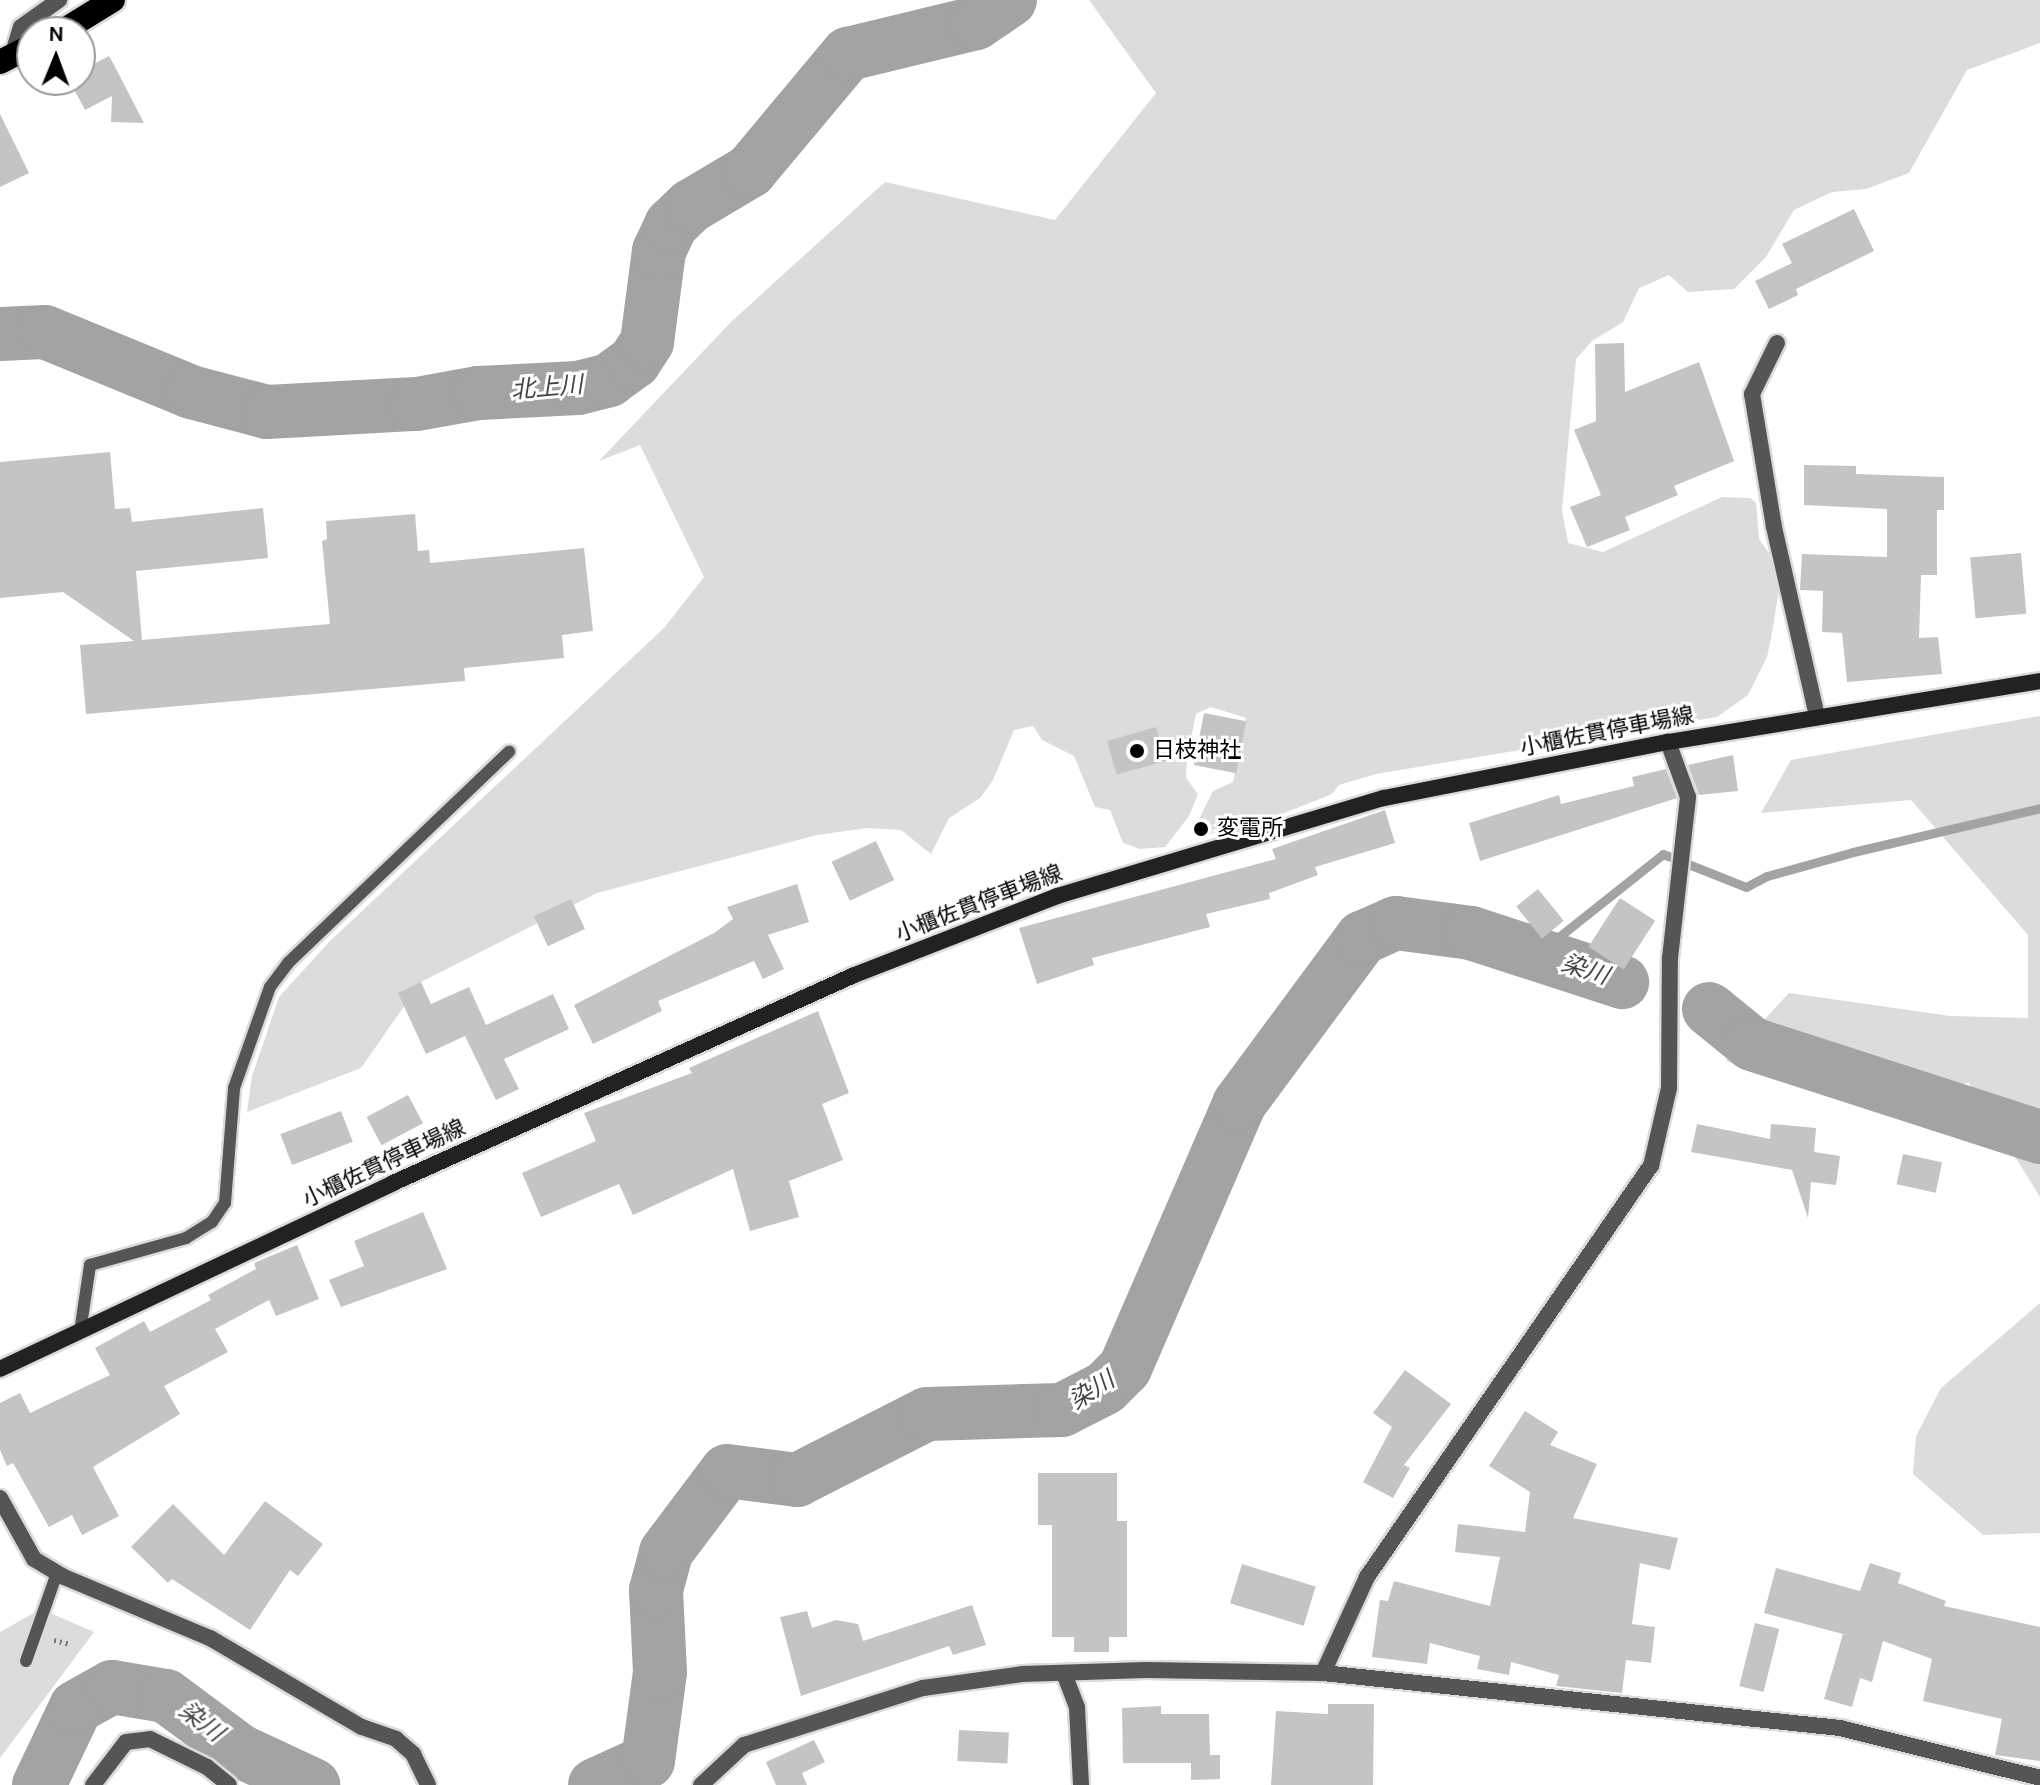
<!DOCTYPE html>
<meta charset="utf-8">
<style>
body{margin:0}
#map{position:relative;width:2040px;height:1785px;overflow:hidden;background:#fff;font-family:Karla,"Noto Sans JP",sans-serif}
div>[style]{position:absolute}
.green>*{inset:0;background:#dcdcdc}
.stream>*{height:9px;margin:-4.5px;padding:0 4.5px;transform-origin:4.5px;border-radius:4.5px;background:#a3a3a3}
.river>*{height:54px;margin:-27px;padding:0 27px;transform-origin:27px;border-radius:27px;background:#a3a3a3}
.building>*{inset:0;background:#c4c4c4;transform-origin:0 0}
.path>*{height:5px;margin-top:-2.5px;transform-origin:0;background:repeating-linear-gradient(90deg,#777 0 2px,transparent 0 6px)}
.roads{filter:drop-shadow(2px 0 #dbdbdb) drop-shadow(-2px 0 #dbdbdb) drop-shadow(0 2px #dbdbdb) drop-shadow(0 -2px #dbdbdb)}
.lane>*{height:12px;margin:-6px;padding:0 6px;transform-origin:6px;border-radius:6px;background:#555}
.street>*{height:16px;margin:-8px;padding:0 8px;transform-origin:8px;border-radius:8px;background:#555}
.secondary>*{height:16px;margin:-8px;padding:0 8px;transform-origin:8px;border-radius:8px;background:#222}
.highway>*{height:24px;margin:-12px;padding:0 12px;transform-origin:12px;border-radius:12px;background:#000}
.dots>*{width:22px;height:22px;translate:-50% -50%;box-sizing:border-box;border:4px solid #fff;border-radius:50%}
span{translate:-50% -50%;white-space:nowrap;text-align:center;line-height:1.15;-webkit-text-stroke:6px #fff;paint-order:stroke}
.street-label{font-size:22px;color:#000}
.poi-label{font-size:22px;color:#000}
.left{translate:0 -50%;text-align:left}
.water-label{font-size:24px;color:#444;font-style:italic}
.north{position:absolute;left:16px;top:16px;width:80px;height:80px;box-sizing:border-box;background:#fff;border:2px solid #999;border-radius:50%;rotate:1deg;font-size:22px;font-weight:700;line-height:32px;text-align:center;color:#000}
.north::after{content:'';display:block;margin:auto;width:28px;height:36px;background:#000;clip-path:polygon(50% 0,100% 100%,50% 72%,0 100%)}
</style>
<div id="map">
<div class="green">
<i style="clip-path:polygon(1089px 0,2040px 0,2040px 43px,1967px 70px,1909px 173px,1866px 189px,1832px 192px,1794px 210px,1766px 257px,1734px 289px,1688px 292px,1669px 275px,1639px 288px,1623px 322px,1592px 341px,1576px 359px,1562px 510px,1568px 543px,1603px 552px,1722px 497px,1750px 498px,1756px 503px,1759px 539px,1769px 553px,1779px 589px,1772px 633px,1767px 657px,1748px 695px,1717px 717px,1376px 774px,1339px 785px,1332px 794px,1239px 831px,1208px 835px,1197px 823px,1213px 791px,1233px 782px,1246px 718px,1211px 707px,1196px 714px,1187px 756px,1186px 778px,1198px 794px,1189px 816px,1165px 847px,1140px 849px,1123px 843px,1110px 810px,1095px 807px,1074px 756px,1042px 740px,1033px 726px,1014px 730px,993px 780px,980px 798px,949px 818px,931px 854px,901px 830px,868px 828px,817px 835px,597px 893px,421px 982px,361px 1068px,247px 1112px,252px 1076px,279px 997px,329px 942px,664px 628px,704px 577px,640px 445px,599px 461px,731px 322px,885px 182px,1055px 220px,1156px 93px)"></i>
<i style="clip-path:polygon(2040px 716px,2040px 1197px,1969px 1083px,1863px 1102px,1726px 1061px,1789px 993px,1950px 1016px,2028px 1018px,2028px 935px,1911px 800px,1761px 813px,1791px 760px)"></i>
<i style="clip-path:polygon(2040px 1303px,2040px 1533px,1983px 1535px,1913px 1474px,1916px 1436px,1941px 1388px)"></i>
<i style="clip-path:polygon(41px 1609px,94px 1632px,0 1758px,0 1632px)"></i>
</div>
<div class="stream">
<i style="left:1536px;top:955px;width:162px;rotate:-38.5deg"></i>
<i style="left:1663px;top:854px;width:89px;rotate:21.7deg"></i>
<i style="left:1746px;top:887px;width:24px;rotate:-28deg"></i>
<i style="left:1767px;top:876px;width:89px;rotate:-15.6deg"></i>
<i style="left:1853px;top:852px;width:192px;rotate:-13.2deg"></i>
</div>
<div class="river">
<i style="left:0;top:334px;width:45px;rotate:-2.5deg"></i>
<i style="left:45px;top:332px;width:158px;rotate:22.3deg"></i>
<i style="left:191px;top:392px;width:79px;rotate:14.7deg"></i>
<i style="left:267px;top:412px;width:150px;rotate:-3.1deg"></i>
<i style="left:417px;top:404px;width:63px;rotate:-10.1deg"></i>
<i style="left:479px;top:393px;width:99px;rotate:-2.9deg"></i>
<i style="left:578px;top:388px;width:32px;rotate:-14deg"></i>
<i style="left:609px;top:380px;width:31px;rotate:-36deg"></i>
<i style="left:634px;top:362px;width:24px;rotate:-57deg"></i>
<i style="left:647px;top:342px;width:92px;rotate:-82.5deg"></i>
<i style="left:659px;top:251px;width:29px;rotate:-65deg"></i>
<i style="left:671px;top:225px;width:28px;rotate:-44deg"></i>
<i style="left:691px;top:206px;width:69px;rotate:-30.7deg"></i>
<i style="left:750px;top:171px;width:153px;rotate:-50.1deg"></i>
<i style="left:848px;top:54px;width:132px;rotate:-13.6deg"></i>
<i style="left:976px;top:23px;width:41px;rotate:-34.1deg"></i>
<i style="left:1709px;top:1009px;width:55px;rotate:39.1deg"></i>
<i style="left:1752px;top:1044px;width:303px;rotate:17.9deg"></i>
<i style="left:39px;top:1785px;width:86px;rotate:-64.6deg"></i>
<i style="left:76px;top:1707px;width:41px;rotate:-29.1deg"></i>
<i style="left:112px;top:1687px;width:55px;rotate:9.5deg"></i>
<i style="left:166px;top:1696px;width:92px;rotate:36.6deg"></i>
<i style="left:240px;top:1751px;width:81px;rotate:25deg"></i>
<i style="left:595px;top:1785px;width:58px;rotate:-24.4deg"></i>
<i style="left:648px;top:1761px;width:90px;rotate:-82.3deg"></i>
<i style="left:660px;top:1672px;width:82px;rotate:-92.8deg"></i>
<i style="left:656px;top:1590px;width:39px;rotate:-75deg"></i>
<i style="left:666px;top:1552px;width:101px;rotate:-53deg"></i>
<i style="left:727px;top:1471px;width:71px;rotate:7.3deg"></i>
<i style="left:797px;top:1480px;width:146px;rotate:-26.9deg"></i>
<i style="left:927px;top:1414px;width:135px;rotate:-1.7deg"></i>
<i style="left:1062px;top:1410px;width:48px;rotate:-27.1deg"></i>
<i style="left:1105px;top:1388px;width:28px;rotate:-45deg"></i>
<i style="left:1125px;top:1368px;width:288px;rotate:-66.6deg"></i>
<i style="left:1239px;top:1104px;width:207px;rotate:-53.5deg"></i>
<i style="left:1362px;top:938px;width:37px;rotate:-24deg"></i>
<i style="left:1396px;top:923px;width:76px;rotate:7.6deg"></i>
<i style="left:1471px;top:933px;width:159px;rotate:18deg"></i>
</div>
<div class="building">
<i style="clip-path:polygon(109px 56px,113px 63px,144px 123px,111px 122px,112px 96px,85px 110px,69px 80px,80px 80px,80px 71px)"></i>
<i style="clip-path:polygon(0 114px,29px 173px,0 187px)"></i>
<i style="clip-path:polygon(1854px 209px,1874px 251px,1796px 289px,1798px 295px,1769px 309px,1755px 281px,1792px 263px,1782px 244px)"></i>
<i style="clip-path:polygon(1624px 343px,1625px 392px,1699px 362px,1734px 461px,1674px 486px,1678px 495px,1625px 517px,1630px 530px,1587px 547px,1570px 507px,1601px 495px,1574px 430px,1596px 421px,1595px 344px)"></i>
<i style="clip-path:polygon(110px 452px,115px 509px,130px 508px,132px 522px,263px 508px,268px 558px,136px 571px,142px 640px,330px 624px,322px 541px,327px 539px,326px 521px,415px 514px,418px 551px,429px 550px,430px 563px,584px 548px,593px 631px,562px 635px,564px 658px,464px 668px,465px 681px,86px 714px,80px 645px,134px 641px,63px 592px,0 598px,0 462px)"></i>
<i style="clip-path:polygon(1804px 465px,1856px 466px,1856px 474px,1944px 477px,1944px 510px,1937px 510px,1937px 575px,1921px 575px,1919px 638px,1938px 637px,1942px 674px,1847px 682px,1842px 633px,1822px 632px,1823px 591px,1800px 590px,1802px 554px,1887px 557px,1887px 509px,1804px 505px)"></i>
<i style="left:2021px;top:553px;width:61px;height:51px;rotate:85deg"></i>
<i style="left:1204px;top:713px;width:43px;height:53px;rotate:11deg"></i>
<i style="left:1156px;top:727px;width:35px;height:51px;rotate:74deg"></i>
<i style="clip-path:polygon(1733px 755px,1738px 791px,1699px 795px,1688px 765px)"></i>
<i style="clip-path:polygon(1666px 769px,1677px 798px,1480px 861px,1469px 823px,1559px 795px,1561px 804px,1634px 786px,1632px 777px)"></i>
<i style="clip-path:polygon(1385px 810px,1395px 843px,1315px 867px,1318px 875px,1269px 893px,1270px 899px,1206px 914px,1210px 927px,1092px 958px,1094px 965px,1037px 984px,1019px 928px,1276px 859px,1272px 849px)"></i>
<i style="left:876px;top:841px;width:43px;height:49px;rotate:65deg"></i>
<i style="clip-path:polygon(797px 884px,809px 922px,768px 935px,784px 969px,763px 979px,754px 961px,658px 1001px,662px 1011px,593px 1044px,574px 1005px,714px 933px,733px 919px,727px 907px)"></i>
<i style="left:1538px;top:889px;width:41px;height:28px;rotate:51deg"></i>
<i style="left:1620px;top:898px;width:42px;height:58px;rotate:33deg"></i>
<i style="left:571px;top:899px;width:33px;height:41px;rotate:65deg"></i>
<i style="clip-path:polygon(421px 982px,431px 1004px,469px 987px,486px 1025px,553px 994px,569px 1029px,504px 1059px,519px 1089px,496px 1100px,465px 1036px,426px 1054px,398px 993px)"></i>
<i style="clip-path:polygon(818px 1011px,849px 1093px,822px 1104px,843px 1160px,789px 1181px,799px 1217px,750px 1231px,733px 1169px,633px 1215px,619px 1184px,541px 1217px,522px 1173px,596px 1141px,584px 1113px,692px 1073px,689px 1068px)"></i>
<i style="left:408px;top:1095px;width:32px;height:47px;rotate:62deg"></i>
<i style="left:341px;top:1111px;width:33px;height:65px;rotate:69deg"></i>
<i style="clip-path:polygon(1697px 1124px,1770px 1139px,1771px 1124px,1816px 1128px,1814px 1152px,1840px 1156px,1836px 1185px,1811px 1182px,1808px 1218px,1792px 1170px,1691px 1152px)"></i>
<i style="left:1903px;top:1154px;width:40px;height:31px;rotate:12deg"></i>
<i style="clip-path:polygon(423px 1212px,447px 1269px,341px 1307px,329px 1280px,364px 1266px,354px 1241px)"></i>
<i style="clip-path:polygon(297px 1245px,319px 1299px,276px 1316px,269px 1300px,215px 1329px,228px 1352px,164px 1386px,180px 1414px,93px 1467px,119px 1516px,82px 1535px,72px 1515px,49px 1527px,13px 1463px,7px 1466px,0 1450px,0 1403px,20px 1393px,30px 1413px,110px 1375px,95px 1348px,144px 1321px,150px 1332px,211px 1300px,208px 1295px,256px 1269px,254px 1263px)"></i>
<i style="clip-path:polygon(1405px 1370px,1451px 1404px,1404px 1465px,1410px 1468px,1393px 1498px,1363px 1482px,1392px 1427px,1373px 1413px)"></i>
<i style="clip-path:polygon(1525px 1411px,1558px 1432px,1550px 1445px,1597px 1464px,1573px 1518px,1678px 1538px,1670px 1570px,1640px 1563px,1632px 1624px,1655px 1627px,1651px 1663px,1626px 1660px,1622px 1693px,1556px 1686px,1559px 1675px,1511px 1662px,1509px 1675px,1477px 1669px,1480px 1656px,1430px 1643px,1427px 1664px,1372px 1657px,1380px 1600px,1388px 1601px,1394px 1581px,1490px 1606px,1500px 1557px,1455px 1552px,1458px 1524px,1525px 1532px,1530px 1492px,1489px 1466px)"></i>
<i style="clip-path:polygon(1038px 1473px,1117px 1473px,1117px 1521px,1127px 1521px,1127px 1637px,1109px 1637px,1109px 1652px,1074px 1652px,1074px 1637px,1052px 1637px,1052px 1525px,1038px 1525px)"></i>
<i style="clip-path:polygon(265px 1501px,323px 1544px,298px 1576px,290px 1570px,250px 1630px,172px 1579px,168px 1583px,131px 1547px,173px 1504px,224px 1555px)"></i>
<i style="clip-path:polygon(1870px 1563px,1901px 1573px,1898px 1583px,1946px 1601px,1944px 1606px,2040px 1627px,2040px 1761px,1995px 1755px,2002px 1719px,1923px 1701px,1932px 1659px,1883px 1641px,1872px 1682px,1860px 1678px,1852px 1707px,1824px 1699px,1843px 1634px,1764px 1613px,1776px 1568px,1860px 1591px)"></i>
<i style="left:1242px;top:1564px;width:77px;height:41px;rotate:17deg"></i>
<i style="clip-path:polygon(972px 1605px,986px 1645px,953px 1655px,949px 1646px,801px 1696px,780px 1617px,807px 1611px,812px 1628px,836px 1620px,858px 1624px,863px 1641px)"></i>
<i style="left:1755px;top:1623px;width:25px;height:65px;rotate:14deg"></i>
<i style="clip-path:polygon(1328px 1704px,1374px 1704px,1373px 1785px,1271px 1785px,1276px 1711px,1328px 1714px)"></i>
<i style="clip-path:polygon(1161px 1706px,1161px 1714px,1209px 1714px,1210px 1755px,1220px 1755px,1220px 1779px,1191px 1780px,1191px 1763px,1123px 1763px,1122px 1708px)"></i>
<i style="left:959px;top:1730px;width:50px;height:31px;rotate:3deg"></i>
<i style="clip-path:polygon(814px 1740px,825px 1762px,802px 1773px,807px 1785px,776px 1785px,766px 1762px)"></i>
</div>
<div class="path">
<i style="left:54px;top:1640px;width:16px;rotate:14deg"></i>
</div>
<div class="roads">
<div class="lane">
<i style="left:80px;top:1332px;width:68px;rotate:-81.5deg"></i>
<i style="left:90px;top:1265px;width:100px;rotate:-15.7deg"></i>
<i style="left:186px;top:1238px;width:31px;rotate:-32deg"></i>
<i style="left:212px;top:1222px;width:23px;rotate:-56deg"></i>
<i style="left:225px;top:1203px;width:115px;rotate:-85.5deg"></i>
<i style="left:234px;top:1088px;width:107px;rotate:-70.4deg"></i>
<i style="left:270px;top:987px;width:30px;rotate:-53deg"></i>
<i style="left:288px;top:963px;width:306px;rotate:-43.7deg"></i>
<i style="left:26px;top:1661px;width:93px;rotate:-70.6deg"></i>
</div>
<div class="street">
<i style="left:12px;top:56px;width:30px;rotate:-73deg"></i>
<i style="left:21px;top:27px;width:47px;rotate:-35.4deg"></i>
<i style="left:1777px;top:343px;width:57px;rotate:116.1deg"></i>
<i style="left:1752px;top:394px;width:135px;rotate:80.6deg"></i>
<i style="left:1774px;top:527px;width:195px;rotate:77.2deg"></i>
<i style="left:0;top:1498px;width:70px;rotate:60.9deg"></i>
<i style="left:34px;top:1559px;width:35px;rotate:31deg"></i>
<i style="left:64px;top:1577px;width:158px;rotate:22.7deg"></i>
<i style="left:210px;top:1638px;width:176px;rotate:30.4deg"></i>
<i style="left:362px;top:1727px;width:36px;rotate:19deg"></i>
<i style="left:396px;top:1739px;width:23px;rotate:41deg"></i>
<i style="left:413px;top:1754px;width:34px;rotate:64deg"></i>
<i style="left:1323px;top:1673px;width:106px;rotate:-65.4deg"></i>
<i style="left:1367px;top:1577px;width:500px;rotate:-55.4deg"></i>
<i style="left:1651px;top:1166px;width:80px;rotate:-77deg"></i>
<i style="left:1669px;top:1088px;width:130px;rotate:-89.6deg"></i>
<i style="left:1670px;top:958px;width:162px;rotate:-83.6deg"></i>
<i style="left:1688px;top:797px;width:59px;rotate:-110deg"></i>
<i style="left:1065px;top:1676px;width:34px;rotate:69deg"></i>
<i style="left:1077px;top:1708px;width:77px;rotate:87deg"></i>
<i style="left:93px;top:1785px;width:54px;rotate:-52.5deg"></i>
<i style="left:126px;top:1742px;width:24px;rotate:-7deg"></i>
<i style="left:150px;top:1739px;width:64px;rotate:26.2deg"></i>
<i style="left:207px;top:1767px;width:28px;rotate:39deg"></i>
<i style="left:701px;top:1785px;width:59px;rotate:-42.9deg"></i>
<i style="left:744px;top:1745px;width:188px;rotate:-17.7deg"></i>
<i style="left:923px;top:1688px;width:100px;rotate:-8deg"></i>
<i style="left:1022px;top:1674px;width:124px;rotate:-1.8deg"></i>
<i style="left:1146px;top:1670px;width:177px;rotate:1deg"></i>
<i style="left:1323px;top:1673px;width:520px;rotate:6.07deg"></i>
<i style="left:1840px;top:1728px;width:206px;rotate:14deg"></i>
</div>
<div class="secondary">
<i style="left:0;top:1369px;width:435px;rotate:-25.3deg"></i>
<i style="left:393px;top:1183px;width:504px;rotate:-24.27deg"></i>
<i style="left:852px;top:976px;width:220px;rotate:-21.3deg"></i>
<i style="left:1057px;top:896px;width:341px;rotate:-16.7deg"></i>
<i style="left:1384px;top:798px;width:289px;rotate:-11.2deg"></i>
<i style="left:1668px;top:742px;width:377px;rotate:-9.3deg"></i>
</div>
<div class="highway">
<i style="left:61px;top:32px;width:61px;rotate:-31.6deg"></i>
<i style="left:0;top:62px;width:36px;rotate:-27deg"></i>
</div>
</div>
<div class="dots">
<i style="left:1137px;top:751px;background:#000"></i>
<i style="left:1201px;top:829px;background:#000"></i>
</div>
<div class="street-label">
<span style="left:1607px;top:732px;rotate:-11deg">小櫃佐貫停車場線</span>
<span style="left:979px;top:904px;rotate:-21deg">小櫃佐貫停車場線</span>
<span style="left:384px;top:1164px;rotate:-25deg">小櫃佐貫停車場線</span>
</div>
<div class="poi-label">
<span class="left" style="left:1153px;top:751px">日枝神社</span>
<span class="left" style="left:1217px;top:829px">変電所</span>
</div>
<div class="water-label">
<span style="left:547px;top:388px;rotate:-5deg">北上川</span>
<span style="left:1585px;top:970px;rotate:18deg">染川</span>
<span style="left:1092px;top:1391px;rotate:-33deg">染川</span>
<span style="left:201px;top:1722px;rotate:37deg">染川</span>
</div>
<div class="north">N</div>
</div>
